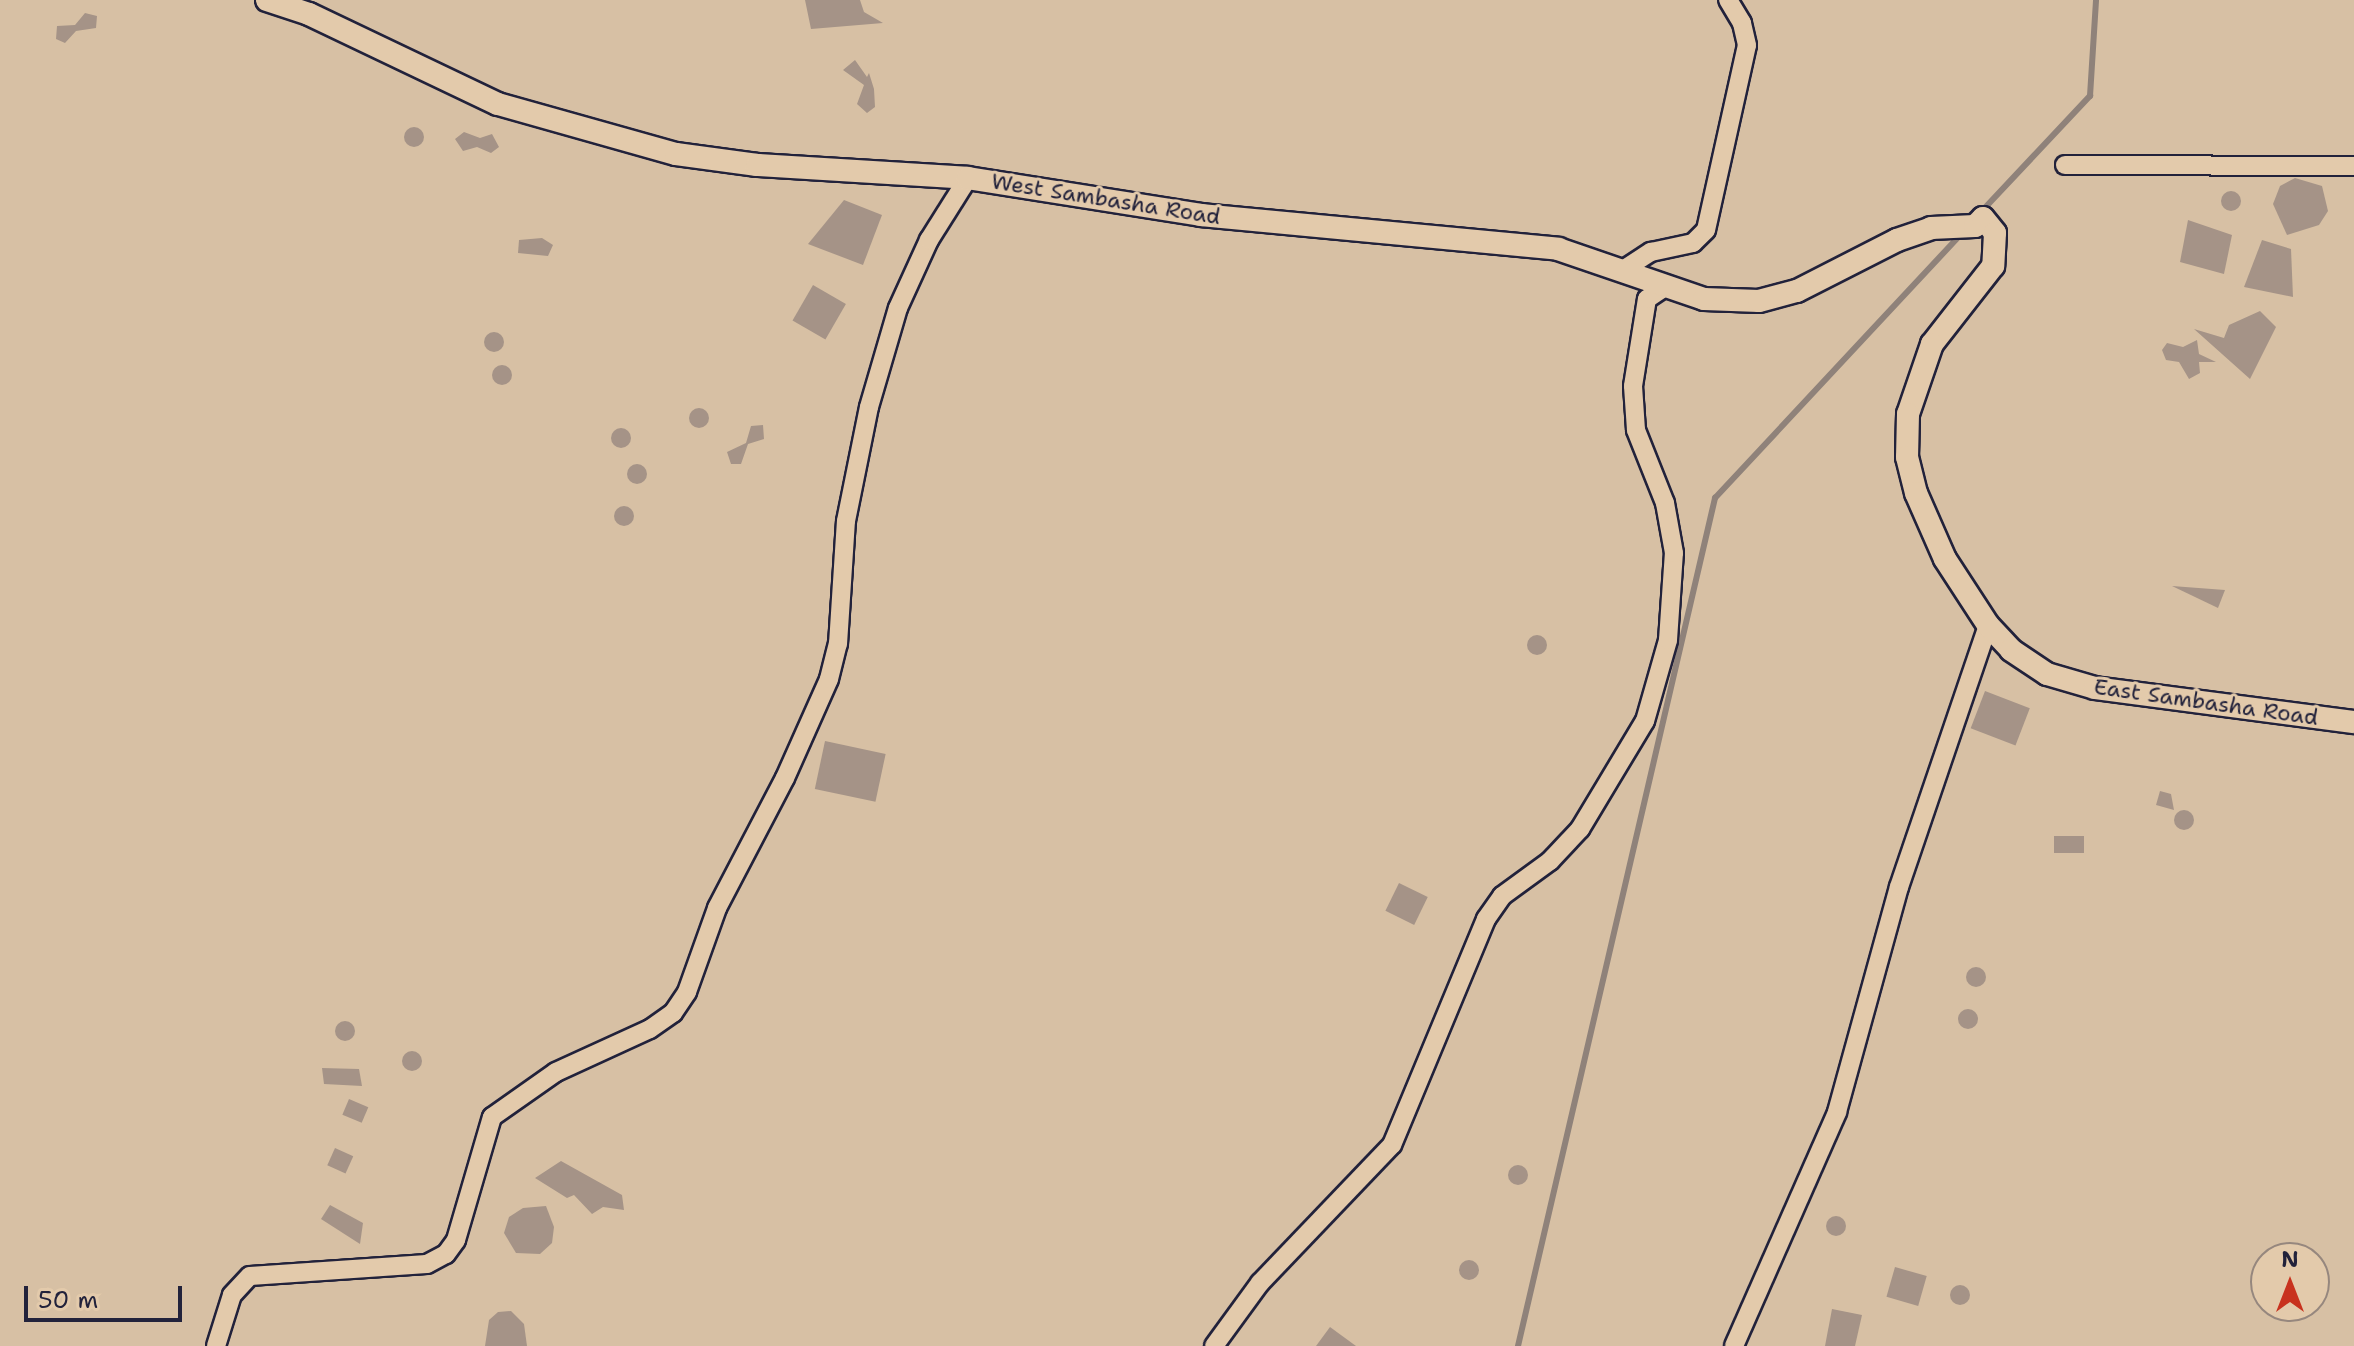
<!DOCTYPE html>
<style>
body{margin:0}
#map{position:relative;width:2354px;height:1346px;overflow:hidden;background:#d7c0a4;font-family:"Shantell Sans",sans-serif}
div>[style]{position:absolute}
.stream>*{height:6px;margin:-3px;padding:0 3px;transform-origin:3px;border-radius:3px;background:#8f827a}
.building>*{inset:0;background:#a59387;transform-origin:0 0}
.round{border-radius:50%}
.roads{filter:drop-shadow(2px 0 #22223b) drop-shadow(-2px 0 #22223b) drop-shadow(0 2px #22223b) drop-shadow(0 -2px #22223b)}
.minor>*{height:18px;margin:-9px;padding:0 9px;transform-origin:9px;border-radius:9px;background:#e3caab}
.tertiary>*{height:22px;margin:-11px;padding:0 11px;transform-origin:11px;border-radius:11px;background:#e3caab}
span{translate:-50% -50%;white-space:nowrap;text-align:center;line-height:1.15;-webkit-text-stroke:6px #e3caab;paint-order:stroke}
.street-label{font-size:22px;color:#22223b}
.north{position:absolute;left:2250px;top:1242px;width:80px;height:80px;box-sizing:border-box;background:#e3caab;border:2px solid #96877e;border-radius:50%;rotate:0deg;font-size:22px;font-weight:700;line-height:32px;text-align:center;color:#22223b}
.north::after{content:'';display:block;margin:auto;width:28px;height:36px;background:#c8321e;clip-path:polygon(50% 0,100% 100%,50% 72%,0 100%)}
.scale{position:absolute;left:24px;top:1286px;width:158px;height:36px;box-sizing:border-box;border:4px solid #22223b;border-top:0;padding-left:10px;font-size:24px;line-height:28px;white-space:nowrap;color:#22223b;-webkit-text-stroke:6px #e3caab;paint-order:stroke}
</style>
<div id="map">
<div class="stream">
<i style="left:1980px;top:213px;width:161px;rotate:-46.8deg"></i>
<i style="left:2090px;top:96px;width:96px;rotate:-86.4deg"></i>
<i style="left:1518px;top:1346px;width:871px;rotate:-76.92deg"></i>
<i style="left:1715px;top:498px;width:362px;rotate:-47deg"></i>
</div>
<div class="building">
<i style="clip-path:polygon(805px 0,860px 0,864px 12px,883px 23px,811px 29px)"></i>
<i style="clip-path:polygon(85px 13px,97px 16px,96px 28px,76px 31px,65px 43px,56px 39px,57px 26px,75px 25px)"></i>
<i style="clip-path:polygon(855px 60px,867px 77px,869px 73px,874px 89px,875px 107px,867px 113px,857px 104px,864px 85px,843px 70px)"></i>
<i class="round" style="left:404px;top:127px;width:20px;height:20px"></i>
<i style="clip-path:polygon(464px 132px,480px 138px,492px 134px,499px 147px,491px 153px,477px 147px,463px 151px,455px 139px)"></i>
<i style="clip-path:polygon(2295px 178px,2322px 186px,2328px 211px,2319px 225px,2287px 235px,2273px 204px,2280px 186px)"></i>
<i class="round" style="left:2221px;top:191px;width:20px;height:20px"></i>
<i style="clip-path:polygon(844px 200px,882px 215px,863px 265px,808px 244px)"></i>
<i style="clip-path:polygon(2188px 220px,2232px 235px,2224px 274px,2180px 262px)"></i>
<i style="clip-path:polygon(542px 238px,553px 245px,548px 256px,518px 253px,519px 240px)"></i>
<i style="clip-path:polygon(2262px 240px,2291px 249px,2293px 297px,2244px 287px)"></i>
<i style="left:813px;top:285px;width:38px;height:41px;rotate:30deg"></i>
<i style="clip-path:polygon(2260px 311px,2276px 327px,2250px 379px,2194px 329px,2224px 338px,2229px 325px)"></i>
<i class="round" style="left:484px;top:332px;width:20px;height:20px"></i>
<i style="clip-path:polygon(2197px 340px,2199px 354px,2216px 362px,2199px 362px,2200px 373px,2189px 379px,2179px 362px,2166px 360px,2162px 350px,2167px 343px,2183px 347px)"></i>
<i class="round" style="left:492px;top:365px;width:20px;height:20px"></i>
<i class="round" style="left:689px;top:408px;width:20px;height:20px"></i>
<i style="clip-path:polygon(763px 425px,764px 439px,748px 444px,741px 464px,731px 464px,727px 452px,746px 443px,751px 426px)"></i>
<i class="round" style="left:611px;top:428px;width:20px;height:20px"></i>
<i class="round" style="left:627px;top:464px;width:20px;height:20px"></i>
<i class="round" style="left:614px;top:506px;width:20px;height:20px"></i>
<i style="clip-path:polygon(2172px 586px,2225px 590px,2218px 608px)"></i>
<i class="round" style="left:1527px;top:635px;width:20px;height:20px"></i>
<i style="left:1985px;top:691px;width:48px;height:40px;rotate:21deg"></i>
<i style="left:825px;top:741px;width:62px;height:49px;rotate:12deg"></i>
<i style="clip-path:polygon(2160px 791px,2171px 794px,2174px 810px,2156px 805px)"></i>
<i class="round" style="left:2174px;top:810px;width:20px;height:20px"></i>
<i style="left:2054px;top:836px;width:30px;height:17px"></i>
<i style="left:1399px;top:883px;width:32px;height:31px;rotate:26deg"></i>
<i class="round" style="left:1966px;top:967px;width:20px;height:20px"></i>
<i class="round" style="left:1958px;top:1009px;width:20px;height:20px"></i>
<i class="round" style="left:335px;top:1021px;width:20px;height:20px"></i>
<i class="round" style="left:402px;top:1051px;width:20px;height:20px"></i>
<i style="clip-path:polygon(322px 1068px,359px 1069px,362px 1086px,324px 1084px)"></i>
<i style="left:349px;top:1099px;width:21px;height:17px;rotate:23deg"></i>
<i style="left:335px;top:1148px;width:20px;height:19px;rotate:24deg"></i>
<i style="clip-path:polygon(561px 1161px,622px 1195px,624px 1210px,603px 1207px,592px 1214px,574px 1195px,567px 1198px,535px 1178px)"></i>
<i class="round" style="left:1508px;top:1165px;width:20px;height:20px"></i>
<i style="clip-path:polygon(330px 1205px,363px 1223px,360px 1244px,321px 1219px)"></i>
<i style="clip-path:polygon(546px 1206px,554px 1227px,552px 1243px,540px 1254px,516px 1253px,504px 1233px,509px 1217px,523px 1208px)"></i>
<i class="round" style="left:1826px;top:1216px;width:20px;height:20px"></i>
<i class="round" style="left:1459px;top:1260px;width:20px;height:20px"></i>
<i style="left:1895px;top:1267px;width:33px;height:31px;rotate:16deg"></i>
<i class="round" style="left:1950px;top:1285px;width:20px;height:20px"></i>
<i style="clip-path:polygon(1832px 1309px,1862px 1315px,1855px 1346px,1825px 1346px)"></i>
<i style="clip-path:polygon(511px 1311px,524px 1324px,527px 1346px,485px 1346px,489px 1320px,498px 1312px)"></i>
<i style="clip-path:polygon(1330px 1327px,1356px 1346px,1316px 1346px)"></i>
</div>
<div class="roads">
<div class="minor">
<i style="left:2065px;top:165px;width:289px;rotate:0.2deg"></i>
<i style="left:1626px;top:268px;width:30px;rotate:-33deg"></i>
<i style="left:1651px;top:252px;width:43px;rotate:-12.1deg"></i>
<i style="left:1693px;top:243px;width:18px;rotate:-45deg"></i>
<i style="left:1706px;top:230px;width:189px;rotate:-77.5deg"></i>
<i style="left:1747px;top:45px;width:23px;rotate:-103deg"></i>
<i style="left:1742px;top:23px;width:27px;rotate:-121deg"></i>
<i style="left:216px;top:1346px;width:53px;rotate:-72.6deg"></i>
<i style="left:232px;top:1295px;width:26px;rotate:-47deg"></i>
<i style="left:250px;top:1276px;width:177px;rotate:-3.9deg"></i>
<i style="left:427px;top:1264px;width:21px;rotate:-28deg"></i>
<i style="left:446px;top:1254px;width:17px;rotate:-54deg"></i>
<i style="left:456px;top:1240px;width:128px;rotate:-73.7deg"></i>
<i style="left:492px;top:1117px;width:78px;rotate:-35.1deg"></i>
<i style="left:556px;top:1072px;width:103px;rotate:-24.6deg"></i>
<i style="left:650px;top:1029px;width:28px;rotate:-35deg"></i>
<i style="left:673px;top:1013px;width:25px;rotate:-56deg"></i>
<i style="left:687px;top:992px;width:89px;rotate:-70.3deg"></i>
<i style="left:717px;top:908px;width:147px;rotate:-62.4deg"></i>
<i style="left:785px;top:778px;width:108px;rotate:-66deg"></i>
<i style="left:829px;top:679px;width:36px;rotate:-76deg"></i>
<i style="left:838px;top:644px;width:123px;rotate:-86.3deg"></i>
<i style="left:846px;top:521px;width:116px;rotate:-78.6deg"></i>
<i style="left:869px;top:407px;width:103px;rotate:-73.7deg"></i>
<i style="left:898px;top:308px;width:75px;rotate:-65.5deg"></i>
<i style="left:929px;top:240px;width:73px;rotate:-57.8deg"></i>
<i style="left:1214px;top:1346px;width:78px;rotate:-53.9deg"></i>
<i style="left:1260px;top:1283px;width:191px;rotate:-46.3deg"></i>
<i style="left:1392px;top:1145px;width:245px;rotate:-67.4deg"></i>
<i style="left:1486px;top:919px;width:28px;rotate:-55deg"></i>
<i style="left:1502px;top:896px;width:59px;rotate:-36.1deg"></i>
<i style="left:1550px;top:861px;width:44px;rotate:-46.8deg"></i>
<i style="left:1580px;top:829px;width:126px;rotate:-59deg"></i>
<i style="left:1645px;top:721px;width:84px;rotate:-74.1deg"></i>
<i style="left:1668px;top:640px;width:87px;rotate:-86.1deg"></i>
<i style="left:1674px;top:553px;width:51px;rotate:-100.2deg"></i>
<i style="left:1665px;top:503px;width:79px;rotate:-111.7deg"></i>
<i style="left:1636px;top:430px;width:44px;rotate:-93.9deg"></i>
<i style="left:1633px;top:386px;width:88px;rotate:-80.9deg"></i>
<i style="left:1647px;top:299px;width:22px;rotate:-34deg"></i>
<i style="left:1734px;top:1346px;width:256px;rotate:-66.2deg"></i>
<i style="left:1837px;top:1112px;width:233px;rotate:-74.6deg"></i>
<i style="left:1899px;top:887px;width:277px;rotate:-71.2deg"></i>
</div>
<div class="tertiary">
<i style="left:267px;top:0;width:44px;rotate:18.4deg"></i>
<i style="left:309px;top:14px;width:209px;rotate:25.5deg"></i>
<i style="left:498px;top:104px;width:185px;rotate:15.7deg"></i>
<i style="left:676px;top:154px;width:82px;rotate:7.7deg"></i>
<i style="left:757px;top:165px;width:211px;rotate:3.5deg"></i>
<i style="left:968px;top:178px;width:236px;rotate:9deg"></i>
<i style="left:1201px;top:215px;width:359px;rotate:5.4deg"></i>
<i style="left:1558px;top:249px;width:154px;rotate:18.9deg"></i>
<i style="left:1704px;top:299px;width:55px;rotate:2.1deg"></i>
<i style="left:1759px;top:301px;width:39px;rotate:-15deg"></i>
<i style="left:1797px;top:291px;width:112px;rotate:-27deg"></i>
<i style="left:1897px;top:240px;width:36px;rotate:-19deg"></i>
<i style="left:1931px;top:228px;width:44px;rotate:-2.6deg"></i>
<i style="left:1975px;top:226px;width:11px;rotate:-45deg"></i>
<i style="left:1983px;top:218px;width:19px;rotate:51deg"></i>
<i style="left:1995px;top:233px;width:33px;rotate:93deg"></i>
<i style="left:1993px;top:266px;width:99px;rotate:128deg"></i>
<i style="left:1932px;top:344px;width:74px;rotate:108.9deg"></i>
<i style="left:1908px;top:414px;width:43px;rotate:91.3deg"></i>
<i style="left:1907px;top:457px;width:37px;rotate:76deg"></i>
<i style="left:1916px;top:493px;width:72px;rotate:66.3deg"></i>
<i style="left:1945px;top:559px;width:79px;rotate:56.9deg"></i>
<i style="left:1988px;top:625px;width:34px;rotate:47deg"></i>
<i style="left:2011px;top:650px;width:43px;rotate:33.7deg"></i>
<i style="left:2047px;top:674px;width:50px;rotate:16.3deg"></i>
<i style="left:2095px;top:688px;width:261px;rotate:7.5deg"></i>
</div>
</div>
<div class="street-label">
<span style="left:1106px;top:199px;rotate:9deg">West Sambasha Road</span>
<span style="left:2206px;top:702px;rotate:8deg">East Sambasha Road</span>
</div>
<div class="north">N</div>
<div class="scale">50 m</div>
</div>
